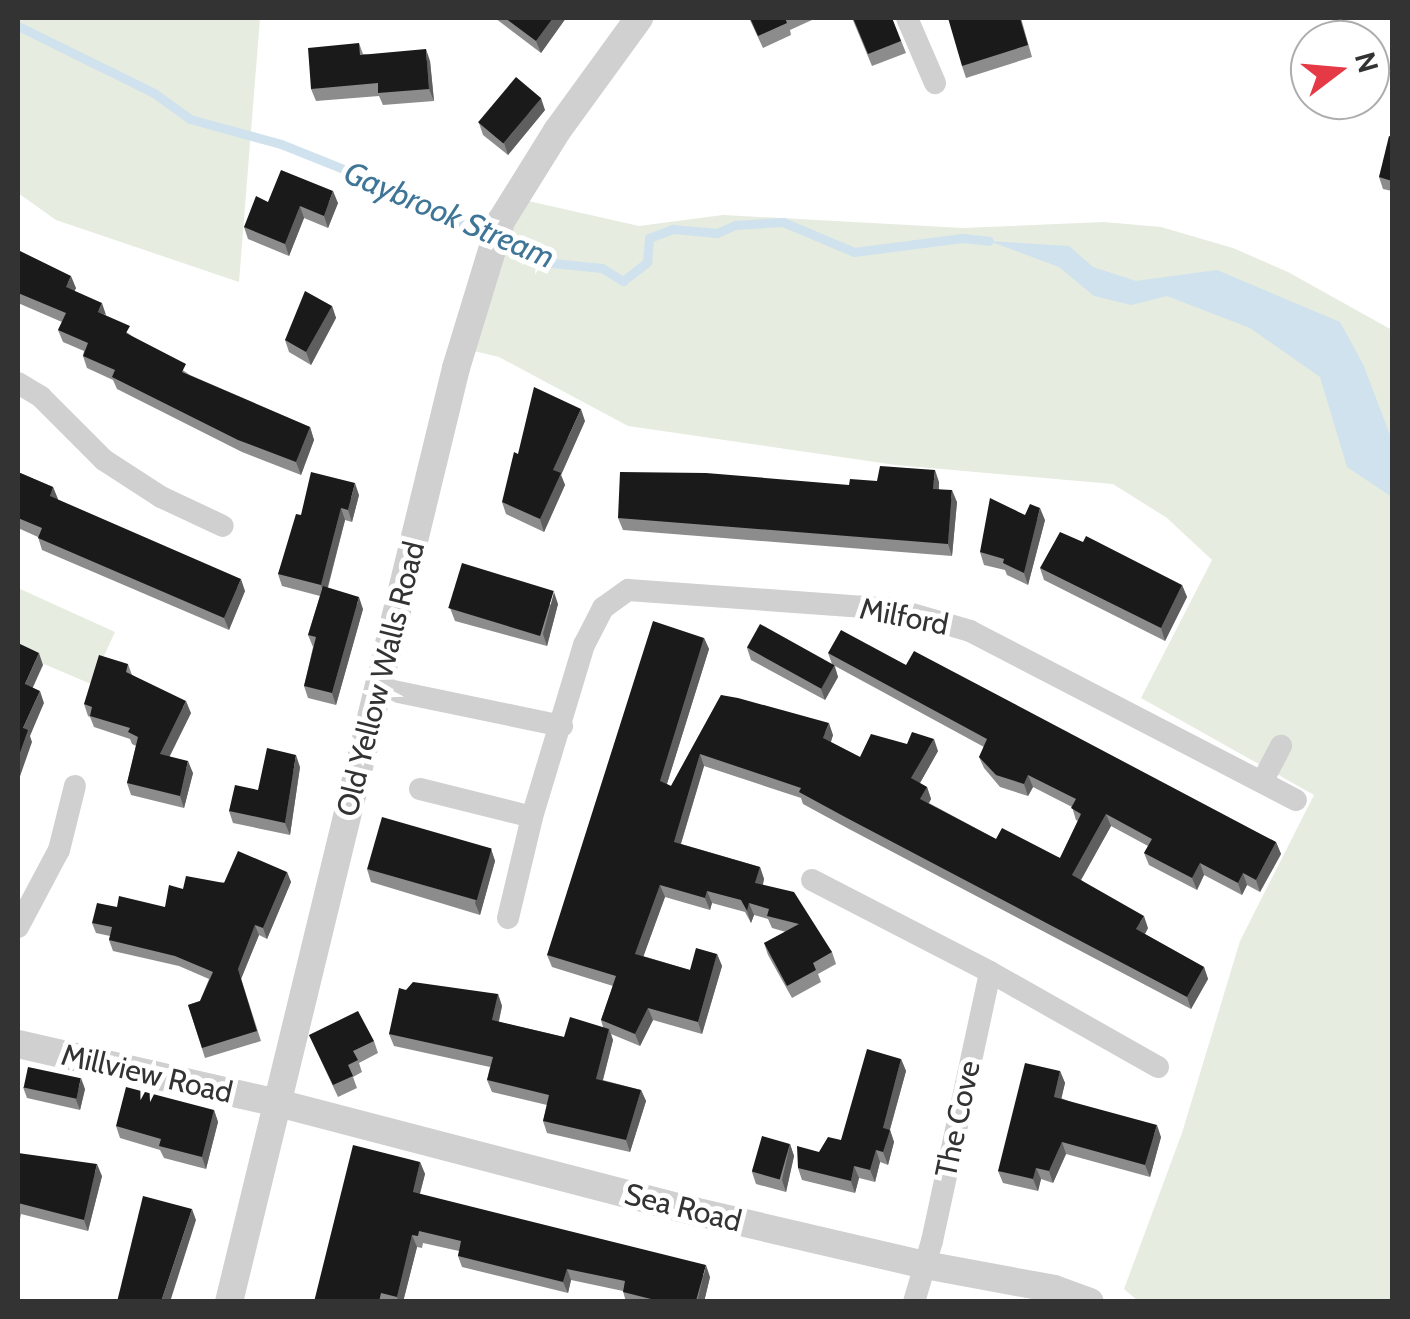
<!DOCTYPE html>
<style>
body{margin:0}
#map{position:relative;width:1410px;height:1319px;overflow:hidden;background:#fff;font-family:Cabin,sans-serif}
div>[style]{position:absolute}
.green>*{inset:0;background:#e6ecdf}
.water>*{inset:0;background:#cfe2ee}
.stream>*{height:9px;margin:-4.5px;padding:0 4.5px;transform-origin:4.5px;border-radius:4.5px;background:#cfe2ee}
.minor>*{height:22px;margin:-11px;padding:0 11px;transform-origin:11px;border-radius:11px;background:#d0d0d0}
.tertiary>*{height:28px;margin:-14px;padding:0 14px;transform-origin:14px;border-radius:14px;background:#d0d0d0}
.wall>*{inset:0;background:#8c8c8c}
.shaded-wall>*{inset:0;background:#5f5f5f}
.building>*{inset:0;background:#1a1a1a;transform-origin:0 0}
span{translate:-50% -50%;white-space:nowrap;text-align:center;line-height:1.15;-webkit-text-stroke:10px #fff;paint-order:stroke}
.street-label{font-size:30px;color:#333}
.water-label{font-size:32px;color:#3f7597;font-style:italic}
.frame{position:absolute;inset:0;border:20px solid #333;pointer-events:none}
.north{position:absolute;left:1290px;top:20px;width:100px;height:100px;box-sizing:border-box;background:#fff;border:2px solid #adadad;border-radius:50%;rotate:74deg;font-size:28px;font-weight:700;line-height:40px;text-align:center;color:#333}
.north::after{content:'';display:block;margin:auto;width:35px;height:45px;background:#e63946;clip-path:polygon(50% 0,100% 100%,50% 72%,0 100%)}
</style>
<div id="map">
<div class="green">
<i style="clip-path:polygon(18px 18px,260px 18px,239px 282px,56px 220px,18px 193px)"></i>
<i style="clip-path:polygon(515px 198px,639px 226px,723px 215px,963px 228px,1104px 222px,1161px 227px,1233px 248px,1288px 272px,1392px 330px,1392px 1301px,1139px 1302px,1124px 1289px,1182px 1133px,1240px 941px,1314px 795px,1141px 698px,1212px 560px,1167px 518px,1113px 484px,896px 465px,628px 426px,499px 357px,461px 348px)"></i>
<i style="clip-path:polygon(18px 588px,115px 632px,91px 684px,18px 653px)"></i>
</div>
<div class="water">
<i style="clip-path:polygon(989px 241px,1069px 246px,1093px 267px,1136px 281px,1217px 270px,1340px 322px,1363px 364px,1392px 440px,1392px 497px,1347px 467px,1320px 377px,1250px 328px,1167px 296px,1131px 305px,1094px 296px,1059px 267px)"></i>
</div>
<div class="stream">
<i style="left:18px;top:26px;width:152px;rotate:26.2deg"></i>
<i style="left:154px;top:93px;width:44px;rotate:35.8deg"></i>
<i style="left:190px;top:119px;width:94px;rotate:15.4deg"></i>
<i style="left:281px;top:144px;width:145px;rotate:21.8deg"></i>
<i style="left:416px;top:198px;width:62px;rotate:29.1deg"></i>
<i style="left:470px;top:228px;width:89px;rotate:23.1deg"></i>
<i style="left:552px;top:263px;width:50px;rotate:5.7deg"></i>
<i style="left:602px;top:268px;width:25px;rotate:32deg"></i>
<i style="left:623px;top:281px;width:31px;rotate:-38deg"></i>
<i style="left:647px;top:262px;width:24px;rotate:-85deg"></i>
<i style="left:649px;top:238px;width:26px;rotate:-21deg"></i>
<i style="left:673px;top:229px;width:44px;rotate:5.2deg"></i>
<i style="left:717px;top:233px;width:20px;rotate:-24deg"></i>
<i style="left:735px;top:225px;width:48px;rotate:-3.6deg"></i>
<i style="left:783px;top:222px;width:77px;rotate:22.9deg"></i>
<i style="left:854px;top:252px;width:109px;rotate:-7.4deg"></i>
<i style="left:962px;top:238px;width:27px;rotate:6deg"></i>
</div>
<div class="minor">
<i style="left:907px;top:18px;width:71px;rotate:66.7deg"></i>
<i style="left:18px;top:383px;width:27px;rotate:31deg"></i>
<i style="left:41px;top:397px;width:89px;rotate:45deg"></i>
<i style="left:104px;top:460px;width:68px;rotate:33deg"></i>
<i style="left:161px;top:497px;width:68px;rotate:25.1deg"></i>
<i style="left:379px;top:688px;width:187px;rotate:11.7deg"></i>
<i style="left:1262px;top:782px;width:41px;rotate:-62.2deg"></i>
<i style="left:420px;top:789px;width:115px;rotate:14deg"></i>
<i style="left:812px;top:880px;width:200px;rotate:27.3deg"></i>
<i style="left:990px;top:972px;width:193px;rotate:29.5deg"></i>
<i style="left:508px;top:918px;width:104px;rotate:-76.6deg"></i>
<i style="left:532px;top:817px;width:180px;rotate:-73.2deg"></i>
<i style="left:584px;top:645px;width:42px;rotate:-62.8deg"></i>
<i style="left:603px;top:608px;width:31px;rotate:-36deg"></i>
<i style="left:628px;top:590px;width:268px;rotate:4.1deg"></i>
<i style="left:895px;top:609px;width:78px;rotate:16.3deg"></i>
<i style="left:970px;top:631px;width:367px;rotate:27.4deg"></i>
<i style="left:18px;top:927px;width:87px;rotate:-62deg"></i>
<i style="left:59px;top:850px;width:66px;rotate:-76deg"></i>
<i style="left:914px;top:1302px;width:64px;rotate:-73.6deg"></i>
<i style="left:932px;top:1241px;width:275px;rotate:-77.8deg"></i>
</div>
<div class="tertiary">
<i style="left:18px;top:1044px;width:267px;rotate:12.8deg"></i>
<i style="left:278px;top:1103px;width:411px;rotate:14.6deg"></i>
<i style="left:676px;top:1207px;width:256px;rotate:13.1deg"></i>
<i style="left:925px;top:1265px;width:131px;rotate:10.5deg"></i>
<i style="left:1054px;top:1289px;width:38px;rotate:20deg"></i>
<i style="left:229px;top:1302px;width:961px;rotate:-76.34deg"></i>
<i style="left:456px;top:368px;width:154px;rotate:-73deg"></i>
<i style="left:501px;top:221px;width:106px;rotate:-58.1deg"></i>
<i style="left:557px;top:131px;width:140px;rotate:-54deg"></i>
</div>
<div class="wall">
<i style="clip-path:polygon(495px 18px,566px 18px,541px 53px)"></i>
<i style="clip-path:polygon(749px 18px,811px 18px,812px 20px,790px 30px,791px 35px,763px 48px)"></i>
<i style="clip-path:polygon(852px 18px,892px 18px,906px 53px,872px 66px)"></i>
<i style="clip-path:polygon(1021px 18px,1032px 57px,966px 78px,962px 66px)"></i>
<i style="clip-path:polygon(359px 43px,363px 54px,430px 61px,434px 101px,383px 105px,379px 96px,316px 101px,311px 89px)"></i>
<i style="clip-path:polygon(545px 110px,508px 155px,483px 135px,479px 123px)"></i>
<i style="clip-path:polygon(1392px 137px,1392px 191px,1383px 189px,1379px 177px)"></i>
<i style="clip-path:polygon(268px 202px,338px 203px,328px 228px,304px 218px,289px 256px,248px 239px,244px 227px)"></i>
<i style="clip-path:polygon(18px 250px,76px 288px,74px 291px,133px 337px,190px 375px,310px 427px,314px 440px,301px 475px,242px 452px,117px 389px,113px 380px,87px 368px,83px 356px,84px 351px,63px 342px,58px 330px,62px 322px,18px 303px)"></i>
<i style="clip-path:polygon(332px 306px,336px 318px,311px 365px,289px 352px,285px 340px)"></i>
<i style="clip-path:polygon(585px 421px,561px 475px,565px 485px,544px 532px,506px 514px,502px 502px)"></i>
<i style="clip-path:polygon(18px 472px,53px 487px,58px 500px,245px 591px,229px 630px,42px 550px,38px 537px,18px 528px)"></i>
<i style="clip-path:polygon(877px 481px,939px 482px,939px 489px,957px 502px,952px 556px,623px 530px,618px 518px)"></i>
<i style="clip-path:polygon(359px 495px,352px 522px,345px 520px,328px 588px,363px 609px,336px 705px,308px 698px,304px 686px,313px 647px,308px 635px,320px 596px,282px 586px,278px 574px,301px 515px)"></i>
<i style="clip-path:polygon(1025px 515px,1045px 520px,1028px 585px,1007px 575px,1005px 570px,984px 565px,980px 552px)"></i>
<i style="clip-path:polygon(1040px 568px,1182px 585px,1187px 597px,1165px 641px,1044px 580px)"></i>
<i style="clip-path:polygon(558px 604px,547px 646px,455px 621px,450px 608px)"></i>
<i style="clip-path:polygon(704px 638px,709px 649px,667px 784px,671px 786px,721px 695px,833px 735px,831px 742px,860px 757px,907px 744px,938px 751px,920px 783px,927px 787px,931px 799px,929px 803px,996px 839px,1060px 858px,1078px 821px,1076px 820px,1072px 807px,1033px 787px,1028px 796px,1000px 787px,984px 768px,979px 757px,984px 747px,835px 666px,838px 677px,825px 700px,751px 660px,747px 648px,832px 664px,828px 653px,906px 665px,1276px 842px,1281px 854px,1260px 892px,1247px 885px,1242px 895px,1204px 875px,1197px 890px,1149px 865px,1144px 853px,1148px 846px,1111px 826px,1081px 880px,1148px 928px,1145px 934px,1204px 967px,1208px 979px,1191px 1009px,849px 829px,803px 804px,801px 798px,704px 766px,681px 844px,760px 867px,764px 879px,763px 885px,832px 952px,836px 964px,818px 974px,821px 982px,792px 998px,768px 955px,764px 943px,786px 932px,772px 928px,768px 919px,754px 915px,751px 923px,745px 912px,712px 903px,710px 910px,665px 897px,643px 956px,690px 970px,717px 954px,722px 966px,702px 1034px,653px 1020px,640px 1046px,611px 1034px,613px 1040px,603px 1080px,641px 1090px,646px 1101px,630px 1152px,547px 1133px,543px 1121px,547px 1105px,492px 1092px,487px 1080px,490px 1067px,394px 1046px,389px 1034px,406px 990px,498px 994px,502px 1006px,499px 1022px,564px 1037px,603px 1027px,601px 1020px,613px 986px,552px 967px,547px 955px)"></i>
<i style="clip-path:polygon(128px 664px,132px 675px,191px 713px,169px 756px,193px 773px,184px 808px,131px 795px,127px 783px,136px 746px,132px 744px,130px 739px,94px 727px,90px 717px,88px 716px,84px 704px)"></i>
<i style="clip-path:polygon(300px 767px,290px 835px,233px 823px,229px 811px,258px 790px)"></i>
<i style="clip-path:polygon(491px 849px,495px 861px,480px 915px,371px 882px,367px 869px)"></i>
<i style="clip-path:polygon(287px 872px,291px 882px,267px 939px,259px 935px,241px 979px,261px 1041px,205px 1058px,188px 1005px,200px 1001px,209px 979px,179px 966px,113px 951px,109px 940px,110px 936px,96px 933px,92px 923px,117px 907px,165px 907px,183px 889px)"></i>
<i style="clip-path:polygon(309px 1035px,374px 1041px,378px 1053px,359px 1063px,362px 1072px,353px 1077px,357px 1088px,338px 1097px)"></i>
<i style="clip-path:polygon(901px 1059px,906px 1071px,890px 1130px,894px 1142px,888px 1165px,880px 1162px,875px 1182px,859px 1178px,855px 1193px,802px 1180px,798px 1168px,819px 1152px,841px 1140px)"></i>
<i style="clip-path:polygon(1060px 1071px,1065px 1083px,1061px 1098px,1161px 1137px,1150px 1177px,1066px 1154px,1053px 1183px,1041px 1179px,1038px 1191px,1003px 1183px,998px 1171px)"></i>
<i style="clip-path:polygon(23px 1087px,85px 1089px,80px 1110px,27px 1098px)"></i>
<i style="clip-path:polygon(214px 1110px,218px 1122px,206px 1169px,164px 1158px,160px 1150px,120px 1138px,116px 1126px)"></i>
<i style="clip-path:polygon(790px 1144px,794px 1156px,786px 1192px,756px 1184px,752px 1172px)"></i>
<i style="clip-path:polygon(18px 1153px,102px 1176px,88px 1231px,21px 1214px,20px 1219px,18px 1218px)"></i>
<i style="clip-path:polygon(420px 1162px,425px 1174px,420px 1194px,710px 1277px,704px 1302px,626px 1302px,623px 1291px,571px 1280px,568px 1293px,462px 1267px,458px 1256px,459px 1251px,423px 1243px,422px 1248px,417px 1247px,403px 1302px,314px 1302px)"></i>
</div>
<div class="shaded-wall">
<i style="clip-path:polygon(553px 18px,566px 18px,541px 53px,536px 41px)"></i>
<i style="clip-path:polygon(426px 49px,430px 61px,434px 101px,429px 89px)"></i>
<i style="clip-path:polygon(541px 98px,545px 110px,508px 155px,504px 143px)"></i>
<i style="clip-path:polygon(333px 191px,338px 203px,328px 228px,324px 216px)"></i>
<i style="clip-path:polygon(300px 206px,304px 218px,289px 256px,285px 244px)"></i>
<i style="clip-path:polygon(71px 276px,76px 288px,71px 299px,66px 287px)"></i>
<i style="clip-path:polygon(102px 303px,106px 315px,98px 312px)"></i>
<i style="clip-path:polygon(332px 306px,336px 318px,311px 365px,306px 352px)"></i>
<i style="clip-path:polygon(581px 409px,585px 421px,561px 475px,565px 485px,544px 532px,540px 519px,553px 470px)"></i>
<i style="clip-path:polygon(310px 427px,314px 440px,301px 475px,296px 462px)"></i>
<i style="clip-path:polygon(935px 470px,939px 482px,938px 501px,933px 489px)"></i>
<i style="clip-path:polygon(355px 483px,359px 495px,352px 522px,348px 510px)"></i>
<i style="clip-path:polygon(53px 487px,58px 499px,54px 508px,50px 496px)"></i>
<i style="clip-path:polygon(952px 490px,957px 502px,952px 556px,948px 544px)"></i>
<i style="clip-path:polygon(341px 508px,345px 520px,325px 597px,321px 585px)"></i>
<i style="clip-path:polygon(1040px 508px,1045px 520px,1028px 585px,1024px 573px)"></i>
<i style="clip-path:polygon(241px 579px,245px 591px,229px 630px,224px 618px)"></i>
<i style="clip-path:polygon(1182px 585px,1187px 597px,1165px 641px,1161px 628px)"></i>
<i style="clip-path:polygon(554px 592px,558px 604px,547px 646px,543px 634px)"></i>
<i style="clip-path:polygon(359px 597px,363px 609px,336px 705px,332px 693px)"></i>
<i style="clip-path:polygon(704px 638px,709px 649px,664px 793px,660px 781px)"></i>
<i style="clip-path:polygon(39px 653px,43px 665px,29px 696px,25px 684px)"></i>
<i style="clip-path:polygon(834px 665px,838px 677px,825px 700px,821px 689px)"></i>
<i style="clip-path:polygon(40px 691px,44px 703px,30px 736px,32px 742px,18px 782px,18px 758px,23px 728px)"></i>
<i style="clip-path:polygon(186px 701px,191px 713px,165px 766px,160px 754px)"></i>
<i style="clip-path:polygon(829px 723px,833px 735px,828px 750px,823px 738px)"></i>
<i style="clip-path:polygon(934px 739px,938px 751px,916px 790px,911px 778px)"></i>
<i style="clip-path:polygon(700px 754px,704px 766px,678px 853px,674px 842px)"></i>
<i style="clip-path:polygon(296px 755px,300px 767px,290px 835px,285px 823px)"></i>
<i style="clip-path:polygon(188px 761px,193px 773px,184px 808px,180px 796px)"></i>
<i style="clip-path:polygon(1028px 775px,1033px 787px,1028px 796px,1024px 784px)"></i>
<i style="clip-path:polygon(927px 787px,931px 799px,925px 810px,920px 799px)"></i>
<i style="clip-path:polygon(1106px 814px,1111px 826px,1077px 887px,1072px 875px)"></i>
<i style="clip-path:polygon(1276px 842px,1281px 854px,1260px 892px,1256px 880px)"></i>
<i style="clip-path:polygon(491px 849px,495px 861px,480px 915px,475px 903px)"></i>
<i style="clip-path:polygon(1200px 863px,1204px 875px,1197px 890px,1192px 878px)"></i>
<i style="clip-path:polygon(760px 867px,764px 879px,760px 895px,755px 883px)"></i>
<i style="clip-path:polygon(287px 872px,291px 882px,267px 939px,263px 928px)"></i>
<i style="clip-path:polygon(1243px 873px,1247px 885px,1242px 895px,1238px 883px)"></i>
<i style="clip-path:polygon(660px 885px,665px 897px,640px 966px,635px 954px)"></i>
<i style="clip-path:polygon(707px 891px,712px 903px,710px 910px,705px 898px)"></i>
<i style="clip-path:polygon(749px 903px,754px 915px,751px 923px,747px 911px)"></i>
<i style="clip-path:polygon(1144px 916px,1148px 928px,1141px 941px,1136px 929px)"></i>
<i style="clip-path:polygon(255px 925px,259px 935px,241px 979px,261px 1041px,238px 969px)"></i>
<i style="clip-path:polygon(717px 954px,722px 966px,702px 1034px,698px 1022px)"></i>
<i style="clip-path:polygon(1204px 967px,1208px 979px,1191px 1009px,1187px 997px)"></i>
<i style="clip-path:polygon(498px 994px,502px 1006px,496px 1032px,492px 1020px)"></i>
<i style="clip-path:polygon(648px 1008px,653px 1020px,640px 1046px,635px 1034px)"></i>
<i style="clip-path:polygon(609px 1029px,613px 1040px,600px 1091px,596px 1079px)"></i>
<i style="clip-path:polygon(901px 1059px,906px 1071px,888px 1136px,890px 1130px,894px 1142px,888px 1165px,883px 1152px,883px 1128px)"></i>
<i style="clip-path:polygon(1060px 1071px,1065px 1083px,1059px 1109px,1054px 1097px)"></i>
<i style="clip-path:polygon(81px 1078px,85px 1089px,80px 1110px,76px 1100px)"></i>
<i style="clip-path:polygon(641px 1090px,646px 1101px,630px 1152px,626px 1140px)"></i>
<i style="clip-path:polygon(214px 1110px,218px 1122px,206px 1169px,202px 1157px)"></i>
<i style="clip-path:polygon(1157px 1125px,1161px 1137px,1150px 1177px,1145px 1165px)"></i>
<i style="clip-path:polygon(1062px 1142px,1066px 1154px,1053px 1183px,1049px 1171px)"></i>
<i style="clip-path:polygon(790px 1144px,794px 1156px,786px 1192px,782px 1180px)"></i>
<i style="clip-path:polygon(876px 1150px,880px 1162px,875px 1182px,870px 1170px)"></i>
<i style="clip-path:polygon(420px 1162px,425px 1174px,417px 1204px,413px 1192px)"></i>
<i style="clip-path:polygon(97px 1164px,102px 1176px,88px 1231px,84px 1220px)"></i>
<i style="clip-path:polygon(854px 1166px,859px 1178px,855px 1193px,851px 1181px)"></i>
<i style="clip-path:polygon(1036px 1168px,1041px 1179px,1038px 1191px,1033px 1179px)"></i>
<i style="clip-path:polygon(192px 1209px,196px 1220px,170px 1302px,161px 1302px)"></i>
<i style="clip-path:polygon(412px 1235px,417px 1247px,403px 1302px,399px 1302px,397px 1297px)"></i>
<i style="clip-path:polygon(706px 1265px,710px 1277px,704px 1302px,697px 1302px)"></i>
<i style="clip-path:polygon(567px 1269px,571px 1280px,568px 1293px,563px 1282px)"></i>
</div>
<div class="building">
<i style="clip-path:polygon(505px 18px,553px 18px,536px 41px)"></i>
<i style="clip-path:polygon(750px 18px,785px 18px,787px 23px,758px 36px)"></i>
<i style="clip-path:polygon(853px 18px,892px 18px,901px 41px,868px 54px)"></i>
<i style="clip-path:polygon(948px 18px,1020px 18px,1028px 45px,962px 66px)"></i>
<i style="clip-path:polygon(359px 43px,360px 55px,426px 49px,429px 89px,378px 93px,378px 83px,311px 89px,308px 48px)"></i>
<i style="left:516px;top:77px;width:33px;height:59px;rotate:40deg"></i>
<i style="clip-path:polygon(1389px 136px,1392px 137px,1392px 181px,1379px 177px)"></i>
<i style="clip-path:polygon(281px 170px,333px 191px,324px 216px,300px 206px,285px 244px,244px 227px,256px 196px,268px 202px)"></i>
<i style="clip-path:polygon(18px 250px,71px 276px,66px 287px,102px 303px,98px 312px,130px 326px,126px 333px,186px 364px,182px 372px,310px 427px,296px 462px,238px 440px,112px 377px,115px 370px,83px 356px,88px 343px,58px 330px,66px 313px,18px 293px)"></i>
<i style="clip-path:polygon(305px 291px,332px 306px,306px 352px,285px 340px)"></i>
<i style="clip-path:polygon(534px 387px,581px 409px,553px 470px,561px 473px,540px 519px,502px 502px,514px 452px,518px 454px)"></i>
<i style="clip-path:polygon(880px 466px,935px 470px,933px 489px,952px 490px,948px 544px,618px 518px,620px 472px,706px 473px,849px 485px,850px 479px,877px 481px)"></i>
<i style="clip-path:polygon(18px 472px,53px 487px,50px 496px,241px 579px,224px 618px,38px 538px,42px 528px,18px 518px)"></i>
<i style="clip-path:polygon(311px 472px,355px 483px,348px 510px,341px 508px,321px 585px,278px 574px,296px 514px,301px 515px)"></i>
<i style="clip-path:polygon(990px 498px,1025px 515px,1030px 504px,1040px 508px,1024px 573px,1003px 563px,1004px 559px,980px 552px)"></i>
<i style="clip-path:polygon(1060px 532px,1083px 542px,1086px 536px,1182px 585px,1161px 628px,1040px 568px)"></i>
<i style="left:462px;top:563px;width:96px;height:47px;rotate:17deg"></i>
<i style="clip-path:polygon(323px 586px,359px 597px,332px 693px,304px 686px,316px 637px,308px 635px)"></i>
<i style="clip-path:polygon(653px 621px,704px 638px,660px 781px,671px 786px,721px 695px,738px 698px,829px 723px,823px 738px,860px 757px,871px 734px,907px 744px,912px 732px,934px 739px,911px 778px,927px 787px,920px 799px,996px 839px,1002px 828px,1060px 858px,1081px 814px,1071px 808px,1076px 799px,1028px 775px,1024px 784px,996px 775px,979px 757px,987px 739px,828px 653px,841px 630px,906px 665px,914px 651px,1276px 842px,1256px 880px,1243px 873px,1238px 883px,1200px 863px,1192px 878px,1144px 853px,1152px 839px,1106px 814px,1072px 875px,1144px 916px,1136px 929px,1204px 967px,1187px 997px,845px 817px,799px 792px,801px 788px,700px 754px,674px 842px,760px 867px,755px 883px,794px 892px,832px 952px,813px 963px,816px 970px,787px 986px,764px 943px,799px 924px,767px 916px,769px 909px,749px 903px,747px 911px,741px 900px,707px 891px,705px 898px,660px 885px,635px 954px,690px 970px,696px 948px,717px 954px,698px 1022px,648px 1008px,635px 1034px,601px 1020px,616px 976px,547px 955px)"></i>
<i style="left:760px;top:624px;width:85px;height:27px;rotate:29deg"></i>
<i style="clip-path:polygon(18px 643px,39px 653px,25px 684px,40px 691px,23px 728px,28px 730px,18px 758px)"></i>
<i style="clip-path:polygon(99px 655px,128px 664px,126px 672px,186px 701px,160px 754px,188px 761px,180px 796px,127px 783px,138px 737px,128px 732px,130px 728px,90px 716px,92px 707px,84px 704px)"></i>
<i style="clip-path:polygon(267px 748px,296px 755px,285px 823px,229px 811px,235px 785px,258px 790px)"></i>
<i style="left:382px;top:817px;width:114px;height:54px;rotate:16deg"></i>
<i style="clip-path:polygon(238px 851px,287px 872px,263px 928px,255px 925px,238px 969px,257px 1031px,202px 1048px,188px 1005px,200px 1001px,213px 972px,175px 956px,109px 940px,112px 927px,92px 923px,97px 903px,117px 907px,119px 896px,165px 907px,169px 885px,183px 889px,186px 876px,224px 883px)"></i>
<i style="clip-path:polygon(413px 982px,498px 994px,492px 1020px,564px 1037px,570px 1017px,609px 1029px,596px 1079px,641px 1090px,626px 1140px,543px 1121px,549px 1095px,487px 1080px,493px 1057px,389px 1034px,399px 988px,406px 990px)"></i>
<i style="clip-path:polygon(358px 1011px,374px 1041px,353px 1051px,358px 1060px,348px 1065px,353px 1076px,333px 1085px,309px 1035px)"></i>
<i style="clip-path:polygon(867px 1049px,901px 1059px,883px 1128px,890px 1130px,883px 1152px,876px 1150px,870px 1170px,854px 1166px,851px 1181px,798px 1168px,797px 1146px,819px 1152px,828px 1137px,841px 1140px)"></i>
<i style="clip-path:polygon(1025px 1063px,1060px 1071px,1054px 1097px,1157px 1125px,1145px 1165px,1062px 1142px,1049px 1171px,1036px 1168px,1033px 1179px,998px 1171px)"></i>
<i style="left:28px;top:1067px;width:54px;height:21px;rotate:12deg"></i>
<i style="clip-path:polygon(126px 1087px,214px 1110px,202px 1157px,159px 1146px,161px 1139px,116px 1126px)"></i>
<i style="left:762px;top:1136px;width:29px;height:37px;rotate:16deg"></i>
<i style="clip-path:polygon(353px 1145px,420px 1162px,413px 1192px,706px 1265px,696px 1301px,690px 1299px,689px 1302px,663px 1302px,623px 1292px,625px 1281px,567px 1269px,563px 1282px,458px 1256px,461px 1241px,419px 1231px,418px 1236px,412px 1235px,397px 1297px,381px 1293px,379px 1302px,314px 1302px)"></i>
<i style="clip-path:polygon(18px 1153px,97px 1164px,84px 1220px,18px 1203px)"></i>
<i style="clip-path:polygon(143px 1196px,192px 1209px,161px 1302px,117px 1302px)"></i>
</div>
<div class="street-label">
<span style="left:904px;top:617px;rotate:11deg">Milford</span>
<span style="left:381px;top:679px;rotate:-76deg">Old Yellow Walls Road</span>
<span style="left:147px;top:1074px;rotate:13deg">Millview Road</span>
<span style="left:958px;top:1119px;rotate:-78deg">The Cove</span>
<span style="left:683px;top:1208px;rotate:14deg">Sea Road</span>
</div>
<div class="water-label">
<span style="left:449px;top:215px;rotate:23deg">Gaybrook Stream</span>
</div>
<div class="frame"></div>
<div class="north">N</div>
</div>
